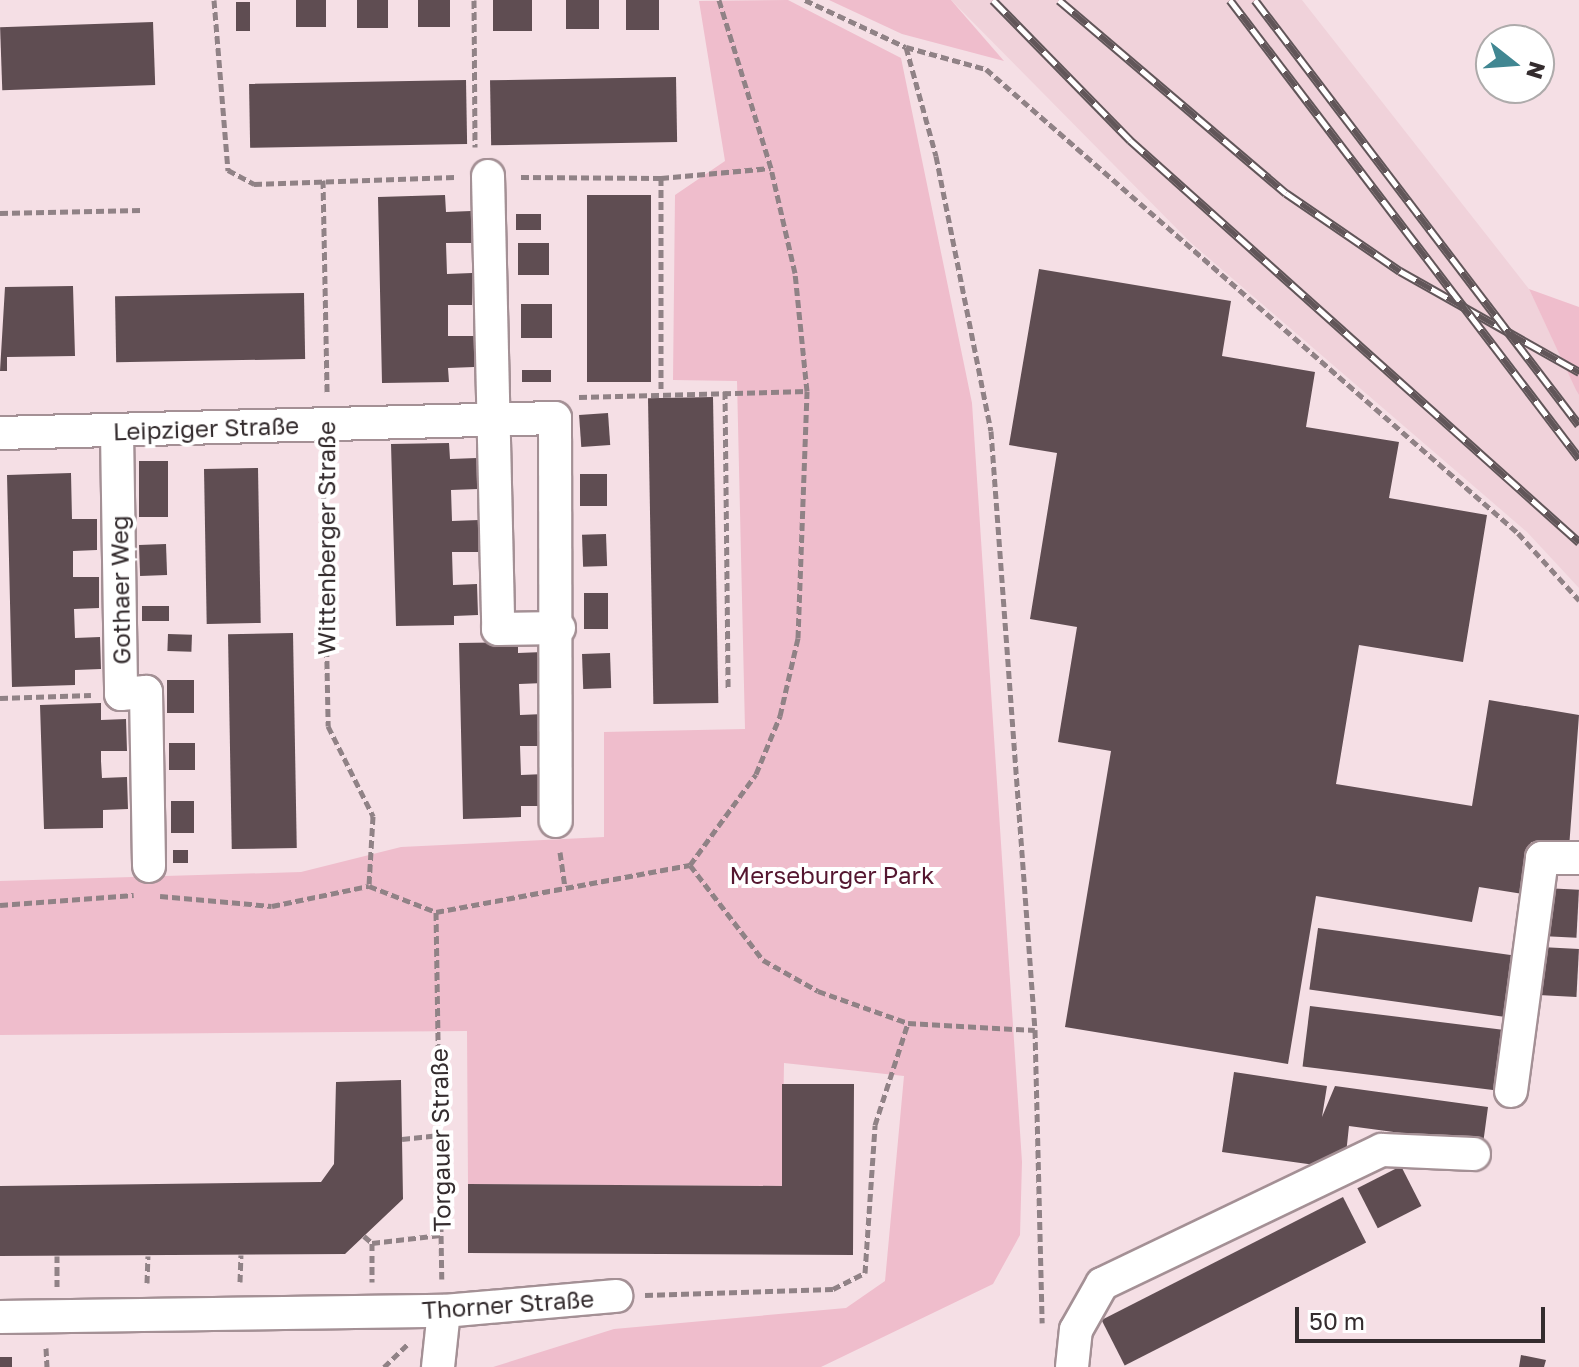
<!DOCTYPE html>
<meta charset="utf-8">
<style>
body{margin:0}
#map{position:relative;width:1579px;height:1367px;overflow:hidden;background:#f5dfe5;font-family:"Golos Text",sans-serif}
div>[style]{position:absolute}
.built>*{inset:0;background:#f0d2da}
.green>*{inset:0;background:#efbdcc}
.building>*{inset:0;background:#5f4d52;transform-origin:0 0}
.path>*{height:5px;margin-top:-2.5px;transform-origin:0;background:repeating-linear-gradient(90deg,#908286 0 8px,transparent 0 12px)}
.roads{filter:drop-shadow(2px 0 #a49095) drop-shadow(-2px 0 #a49095) drop-shadow(0 2px #a49095) drop-shadow(0 -2px #a49095)}
.minor>*{height:32px;margin:-16px;padding:0 16px;transform-origin:16px;border-radius:16px;background:#fff}
.rail>*{height:9px;margin-top:-4.5px;transform-origin:0;background:repeating-linear-gradient(90deg,#fff 0 18px,#615659 0 36px);box-sizing:border-box;border-block:2px solid #615659}
span{translate:-50% -50%;white-space:nowrap;text-align:center;line-height:1.15;-webkit-text-stroke:8px #fff;paint-order:stroke}
.street-label{font-size:24px;color:#342c2e}
.park-label{font-size:24px;color:#54162f}
.north{position:absolute;left:1475px;top:24px;width:80px;height:80px;box-sizing:border-box;background:#fff;border:2px solid #aeabab;border-radius:50%;rotate:107deg;font-size:22px;font-weight:700;line-height:32px;text-align:center;color:#342c2e}
.north::after{content:'';display:block;margin:auto;width:28px;height:36px;background:#418792;clip-path:polygon(50% 0,100% 100%,50% 72%,0 100%)}
.scale{position:absolute;left:1295px;top:1307px;width:250px;height:36px;box-sizing:border-box;border:4px solid #342c2e;border-top:0;padding-left:10px;font-size:24px;line-height:28px;white-space:nowrap;color:#342c2e;-webkit-text-stroke:6px #fff;paint-order:stroke}
</style>
<div id="map">
<div class="built">
<i style="clip-path:polygon(951px 0,1302px 0,1529px 289px,1579px 395px,1579px 588px,1527px 532px,1190px 242px)"></i>
</div>
<div class="green">
<i style="clip-path:polygon(788px 0,901px 58px,972px 403px,1022px 1162px,1020px 1235px,993px 1284px,821px 1367px,493px 1367px,614px 1329px,846px 1308px,885px 1281px,904px 1076px,784px 1063px,782px 1186px,468px 1184px,467px 1031px,0 1035px,0 881px,301px 872px,401px 847px,604px 837px,604px 732px,745px 729px,737px 381px,673px 380px,675px 195px,725px 161px,699px 1px)"></i>
<i style="clip-path:polygon(829px 0,951px 0,1004px 61px,902px 34px)"></i>
<i style="clip-path:polygon(1529px 289px,1579px 307px,1579px 395px,1576px 390px)"></i>
</div>
<div class="building">
<i style="left:296px;top:0;width:30px;height:27px"></i>
<i style="left:357px;top:0;width:31px;height:28px"></i>
<i style="left:418px;top:0;width:32px;height:27px"></i>
<i style="left:493px;top:0;width:39px;height:31px"></i>
<i style="left:566px;top:0;width:33px;height:29px"></i>
<i style="left:626px;top:0;width:33px;height:30px"></i>
<i style="left:236px;top:2px;width:14px;height:29px"></i>
<i style="left:153px;top:22px;width:63px;height:153px;rotate:88deg"></i>
<i style="left:676px;top:77px;width:65px;height:186px;rotate:89deg"></i>
<i style="left:466px;top:80px;width:64px;height:217px;rotate:89deg"></i>
<i style="clip-path:polygon(445px 195px,446px 212px,471px 211px,472px 243px,446px 243px,447px 274px,472px 273px,472px 305px,448px 305px,448px 336px,474px 336px,474px 367px,448px 368px,449px 382px,382px 383px,378px 197px)"></i>
<i style="left:651px;top:195px;width:187px;height:64px;rotate:90deg"></i>
<i style="left:516px;top:214px;width:25px;height:16px"></i>
<i style="left:518px;top:243px;width:31px;height:32px"></i>
<i style="clip-path:polygon(1039px 269px,1231px 301px,1222px 356px,1315px 372px,1306px 427px,1399px 442px,1389px 498px,1487px 515px,1463px 662px,1359px 645px,1336px 784px,1472px 806px,1489px 700px,1579px 715px,1569px 848px,1531px 842px,1523px 894px,1479px 887px,1472px 922px,1316px 896px,1288px 1064px,1065px 1027px,1111px 751px,1058px 742px,1077px 627px,1030px 619px,1057px 453px,1009px 445px)"></i>
<i style="clip-path:polygon(73px 286px,75px 356px,7px 357px,7px 371px,0 371px,5px 287px)"></i>
<i style="left:304px;top:293px;width:66px;height:189px;rotate:89deg"></i>
<i style="left:521px;top:304px;width:31px;height:34px"></i>
<i style="left:522px;top:370px;width:29px;height:12px"></i>
<i style="left:713px;top:397px;width:306px;height:65px;rotate:89deg"></i>
<i style="left:608px;top:413px;width:32px;height:29px;rotate:86deg"></i>
<i style="clip-path:polygon(449px 443px,450px 459px,477px 458px,478px 489px,451px 490px,452px 521px,479px 520px,480px 552px,452px 552px,453px 585px,477px 584px,478px 615px,454px 616px,454px 625px,396px 626px,391px 444px)"></i>
<i style="left:139px;top:461px;width:29px;height:56px"></i>
<i style="left:258px;top:468px;width:155px;height:54px;rotate:89deg"></i>
<i style="clip-path:polygon(71px 473px,72px 519px,97px 519px,97px 550px,73px 551px,73px 577px,99px 577px,99px 608px,74px 609px,75px 638px,100px 637px,101px 669px,75px 670px,75px 685px,12px 687px,7px 475px)"></i>
<i style="left:607px;top:474px;width:32px;height:27px;rotate:90deg"></i>
<i style="left:606px;top:534px;width:32px;height:24px;rotate:88deg"></i>
<i style="left:166px;top:544px;width:31px;height:27px;rotate:88deg"></i>
<i style="left:584px;top:593px;width:24px;height:36px"></i>
<i style="left:142px;top:606px;width:27px;height:15px"></i>
<i style="left:293px;top:633px;width:215px;height:65px;rotate:89deg"></i>
<i style="left:168px;top:634px;width:24px;height:17px;rotate:2deg"></i>
<i style="clip-path:polygon(518px 642px,518px 653px,543px 652px,544px 683px,519px 684px,520px 715px,544px 714px,545px 746px,520px 746px,521px 775px,545px 774px,545px 806px,521px 806px,521px 817px,463px 819px,459px 643px)"></i>
<i style="left:610px;top:653px;width:35px;height:28px;rotate:88deg"></i>
<i style="left:167px;top:680px;width:27px;height:33px"></i>
<i style="clip-path:polygon(101px 703px,101px 720px,126px 719px,127px 751px,101px 751px,101px 761px,102px 778px,127px 777px,128px 809px,103px 810px,103px 828px,44px 829px,40px 705px)"></i>
<i style="left:169px;top:743px;width:26px;height:27px"></i>
<i style="left:171px;top:801px;width:23px;height:32px"></i>
<i style="left:188px;top:850px;width:13px;height:15px;rotate:90deg"></i>
<i style="left:1544px;top:888px;width:35px;height:48px;rotate:3deg"></i>
<i style="left:1318px;top:928px;width:198px;height:62px;rotate:8deg"></i>
<i style="left:1541px;top:947px;width:38px;height:48px;rotate:3deg"></i>
<i style="left:1310px;top:1006px;width:198px;height:61px;rotate:7deg"></i>
<i style="clip-path:polygon(1234px 1072px,1327px 1086px,1322px 1117px,1335px 1086px,1488px 1107px,1483px 1144px,1349px 1126px,1346px 1154px,1315px 1165px,1222px 1152px)"></i>
<i style="clip-path:polygon(401px 1080px,403px 1199px,345px 1254px,0 1256px,0 1186px,321px 1182px,334px 1164px,336px 1082px)"></i>
<i style="clip-path:polygon(782px 1084px,854px 1084px,853px 1255px,468px 1253px,468px 1184px,782px 1186px)"></i>
<i style="left:1401px;top:1166px;width:45px;height:49px;rotate:63deg"></i>
<i style="left:1343px;top:1197px;width:51px;height:271px;rotate:63deg"></i>
<i style="clip-path:polygon(1521px 1355px,1546px 1360px,1544px 1367px,1519px 1367px)"></i>
<i style="left:0;top:1357px;width:12px;height:10px"></i>
</div>
<div class="path">
<i style="left:214px;top:0;width:171px;rotate:85.3deg"></i>
<i style="left:228px;top:170px;width:30px;rotate:28deg"></i>
<i style="left:254px;top:184px;width:201px;rotate:-2deg"></i>
<i style="left:474px;top:0;width:147px;rotate:89.6deg"></i>
<i style="left:805px;top:0;width:111px;rotate:25deg"></i>
<i style="left:906px;top:47px;width:83px;rotate:15.4deg"></i>
<i style="left:986px;top:69px;width:706px;rotate:41.09deg"></i>
<i style="left:1518px;top:533px;width:91px;rotate:47.7deg"></i>
<i style="left:906px;top:47px;width:113px;rotate:74.6deg"></i>
<i style="left:936px;top:156px;width:280px;rotate:78.7deg"></i>
<i style="left:991px;top:431px;width:601px;rotate:85.8deg"></i>
<i style="left:1035px;top:1030px;width:293px;rotate:88.6deg"></i>
<i style="left:521px;top:177px;width:140px;rotate:0.4deg"></i>
<i style="left:661px;top:178px;width:110px;rotate:-5.2deg"></i>
<i style="left:323px;top:180px;width:212px;rotate:88.9deg"></i>
<i style="left:0;top:213px;width:141px;rotate:-1.2deg"></i>
<i style="left:661px;top:389px;width:211px;rotate:-90deg"></i>
<i style="left:725px;top:391px;width:299px;rotate:89.4deg"></i>
<i style="left:579px;top:397px;width:228px;rotate:-1.5deg"></i>
<i style="left:323px;top:457px;width:269px;rotate:88.9deg"></i>
<i style="left:328px;top:726px;width:101px;rotate:63.4deg"></i>
<i style="left:373px;top:816px;width:70px;rotate:93.3deg"></i>
<i style="left:0;top:698px;width:91px;rotate:-1.9deg"></i>
<i style="left:560px;top:852px;width:35px;rotate:82deg"></i>
<i style="left:690px;top:865px;width:120px;rotate:52.5deg"></i>
<i style="left:763px;top:960px;width:63px;rotate:29.4deg"></i>
<i style="left:818px;top:991px;width:96px;rotate:19.6deg"></i>
<i style="left:908px;top:1023px;width:127px;rotate:3.2deg"></i>
<i style="left:160px;top:896px;width:112px;rotate:5.1deg"></i>
<i style="left:272px;top:906px;width:99px;rotate:-11.7deg"></i>
<i style="left:369px;top:886px;width:72px;rotate:21.2deg"></i>
<i style="left:436px;top:912px;width:258px;rotate:-10.5deg"></i>
<i style="left:690px;top:865px;width:112px;rotate:-54deg"></i>
<i style="left:756px;top:774px;width:63px;rotate:-67.5deg"></i>
<i style="left:780px;top:716px;width:80px;rotate:-77deg"></i>
<i style="left:798px;top:638px;width:247px;rotate:-87.9deg"></i>
<i style="left:807px;top:391px;width:119px;rotate:-95.8deg"></i>
<i style="left:795px;top:273px;width:108px;rotate:-102.9deg"></i>
<i style="left:771px;top:168px;width:176px;rotate:-107.2deg"></i>
<i style="left:0;top:905px;width:134px;rotate:-4.3deg"></i>
<i style="left:436px;top:912px;width:367px;rotate:89.1deg"></i>
<i style="left:402px;top:1139px;width:38px;rotate:-6deg"></i>
<i style="left:364px;top:1236px;width:11px;rotate:41deg"></i>
<i style="left:372px;top:1243px;width:69px;rotate:-6.6deg"></i>
<i style="left:372px;top:1243px;width:39px;rotate:90deg"></i>
<i style="left:240px;top:1282px;width:27px;rotate:-88deg"></i>
<i style="left:147px;top:1283px;width:27px;rotate:-88deg"></i>
<i style="left:57px;top:1287px;width:31px;rotate:-90deg"></i>
<i style="left:645px;top:1295px;width:188px;rotate:-1.8deg"></i>
<i style="left:833px;top:1289px;width:36px;rotate:-27deg"></i>
<i style="left:865px;top:1273px;width:148px;rotate:-86.1deg"></i>
<i style="left:875px;top:1125px;width:107px;rotate:-72.1deg"></i>
<i style="left:46px;top:1348px;width:19px;rotate:87deg"></i>
<i style="left:384px;top:1367px;width:32px;rotate:-44deg"></i>
</div>
<div class="roads">
<div class="minor">
<i style="left:488px;top:176px;width:453px;rotate:88.7deg"></i>
<i style="left:498px;top:629px;width:61px;rotate:-0.9deg"></i>
<i style="left:117px;top:432px;width:262px;rotate:89.1deg"></i>
<i style="left:121px;top:694px;width:25px;rotate:-5deg"></i>
<i style="left:146px;top:692px;width:174px;rotate:89deg"></i>
<i style="left:0;top:433px;width:555px;rotate:-1.55deg"></i>
<i style="left:555px;top:418px;width:403px;rotate:89.9deg"></i>
<i style="left:1511px;top:1091px;width:235px;rotate:-82.4deg"></i>
<i style="left:1542px;top:858px;width:37px"></i>
<i style="left:0;top:1317px;width:444px;rotate:-0.8deg"></i>
<i style="left:444px;top:1311px;width:173px;rotate:-5deg"></i>
<i style="left:438px;top:1367px;width:56px;rotate:-83.9deg"></i>
<i style="left:1072px;top:1367px;width:37px;rotate:-84deg"></i>
<i style="left:1076px;top:1330px;width:53px;rotate:-60.5deg"></i>
<i style="left:1102px;top:1284px;width:310px;rotate:-25.6deg"></i>
<i style="left:1382px;top:1150px;width:92px;rotate:2.5deg"></i>
</div>
</div>
<div class="rail">
<i style="left:993px;top:0;width:196px;rotate:45.6deg"></i>
<i style="left:1130px;top:140px;width:603px;rotate:41.84deg"></i>
<i style="left:1059px;top:0;width:298px;rotate:40.4deg"></i>
<i style="left:1286px;top:193px;width:138px;rotate:34.4deg"></i>
<i style="left:1400px;top:271px;width:206px;rotate:29.4deg"></i>
<i style="left:1230px;top:0;width:576px;rotate:52.69deg"></i>
<i style="left:1255px;top:0;width:534px;rotate:52.68deg"></i>
</div>
<div class="street-label">
<span style="left:206px;top:428px;rotate:-2deg">Leipziger Straße</span>
<span style="left:326px;top:538px;rotate:-90deg">Wittenberger Straße</span>
<span style="left:120px;top:590px;rotate:-91deg">Gothaer Weg</span>
<span style="left:440px;top:1140px;rotate:-91deg">Torgauer Straße</span>
<span style="left:508px;top:1304px;rotate:-4deg">Thorner Straße</span>
</div>
<div class="park-label">
<span style="left:832px;top:875px">Merseburger Park</span>
</div>
<div class="north">N</div>
<div class="scale">50 m</div>
</div>
